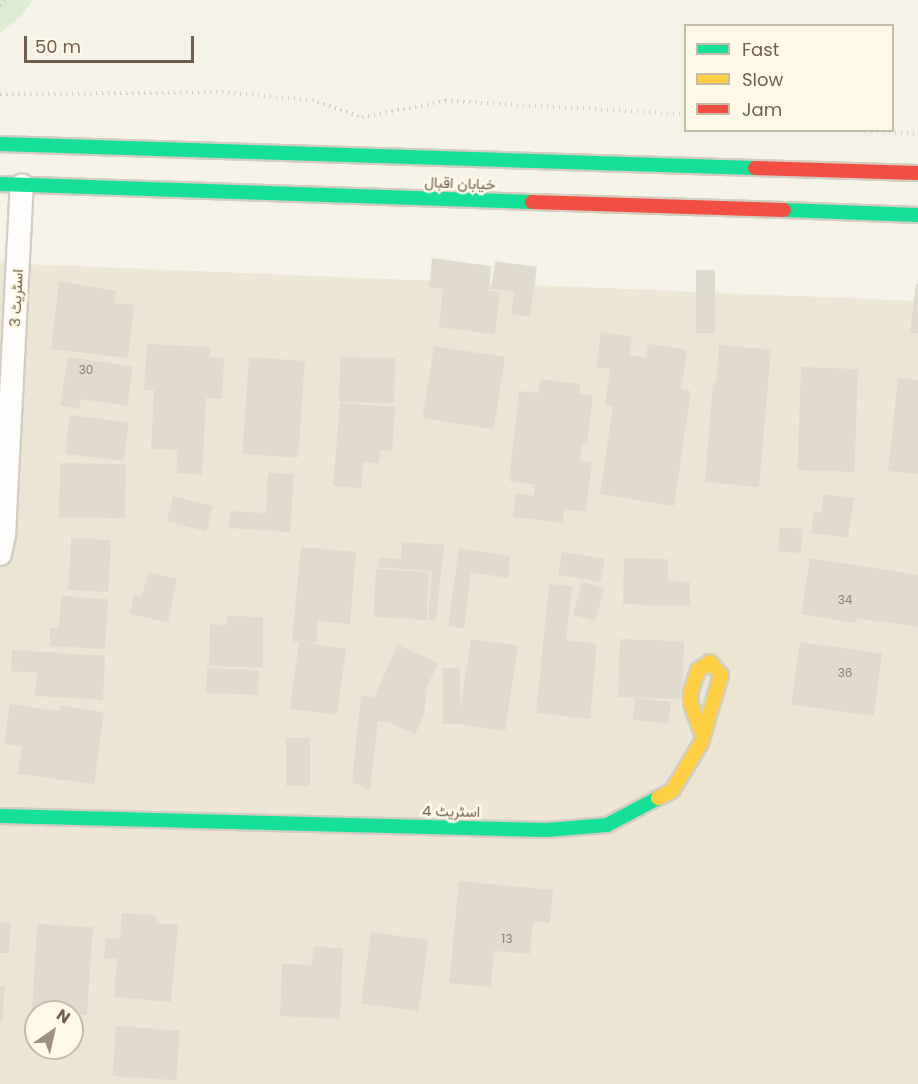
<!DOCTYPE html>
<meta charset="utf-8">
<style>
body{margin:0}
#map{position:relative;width:918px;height:1084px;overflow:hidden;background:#f5f2e7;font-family:Poppins,Vazirmatn,sans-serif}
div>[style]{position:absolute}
.residential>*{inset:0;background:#eee6d4}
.green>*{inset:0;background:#deecd2}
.building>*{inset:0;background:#e1dacf;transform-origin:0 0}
.path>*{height:4px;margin-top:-2px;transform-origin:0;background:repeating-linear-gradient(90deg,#d7d0c9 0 1.5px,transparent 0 6px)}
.roads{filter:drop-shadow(2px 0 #d4cdc2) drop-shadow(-2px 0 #d4cdc2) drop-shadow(0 2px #d4cdc2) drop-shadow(0 -2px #d4cdc2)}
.street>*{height:22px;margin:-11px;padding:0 11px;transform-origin:11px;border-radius:11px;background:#fefdfb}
.fast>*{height:14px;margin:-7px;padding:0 7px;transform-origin:7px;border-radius:7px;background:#16e098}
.slow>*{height:14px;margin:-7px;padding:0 7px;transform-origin:7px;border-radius:7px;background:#ffcf43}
.jam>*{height:14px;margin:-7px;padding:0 7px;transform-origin:7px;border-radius:7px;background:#f24e42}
span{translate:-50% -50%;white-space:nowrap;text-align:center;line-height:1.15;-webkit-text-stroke:5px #fef9e7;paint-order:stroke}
.number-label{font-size:12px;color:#8f7e6d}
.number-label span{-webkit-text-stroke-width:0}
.street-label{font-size:15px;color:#715d49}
.legend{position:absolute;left:684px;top:24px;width:210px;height:108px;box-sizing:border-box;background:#fef9e7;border:2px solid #c6bba8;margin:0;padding:8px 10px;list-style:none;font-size:18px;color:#715d49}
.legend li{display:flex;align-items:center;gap:12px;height:30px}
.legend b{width:30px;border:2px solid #c6bba8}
.north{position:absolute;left:24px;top:1000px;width:60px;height:60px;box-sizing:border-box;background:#fef9e7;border:2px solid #c6bba8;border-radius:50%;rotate:34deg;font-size:16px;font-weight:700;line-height:24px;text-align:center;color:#715d49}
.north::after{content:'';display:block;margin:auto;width:21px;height:27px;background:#9f9180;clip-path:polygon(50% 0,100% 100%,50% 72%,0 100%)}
.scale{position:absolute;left:24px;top:36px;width:170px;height:27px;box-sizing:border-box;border:3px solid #715d49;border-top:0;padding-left:8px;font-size:18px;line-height:21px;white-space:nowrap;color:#715d49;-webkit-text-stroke:4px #fef9e7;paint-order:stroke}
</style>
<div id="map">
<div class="residential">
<i style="clip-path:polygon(evenodd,0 263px,918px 301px,918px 1084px,0 1084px,0 263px,36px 1012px,72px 1012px,72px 1048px,36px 1048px,36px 1012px)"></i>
</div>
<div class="green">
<i style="clip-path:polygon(0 0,33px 0,22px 15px,0 33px)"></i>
</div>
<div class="building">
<i style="clip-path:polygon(432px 258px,491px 266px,489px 291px,500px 292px,495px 334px,439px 327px,443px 289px,429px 287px)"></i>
<i style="clip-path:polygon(495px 261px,537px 267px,530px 317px,511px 314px,514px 292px,491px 289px)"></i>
<i style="left:696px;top:270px;width:19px;height:63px"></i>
<i style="clip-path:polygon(59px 281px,116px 291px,114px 303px,134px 305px,128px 358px,51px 349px)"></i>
<i style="clip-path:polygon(916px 284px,918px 284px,918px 333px,910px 333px)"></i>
<i style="clip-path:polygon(601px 332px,632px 337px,629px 355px,646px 358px,648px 344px,687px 350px,681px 389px,691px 391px,674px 506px,600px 494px,613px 406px,605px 405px,610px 369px,596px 367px)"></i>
<i style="clip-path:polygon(147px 344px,210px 347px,210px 357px,224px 358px,222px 399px,206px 398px,202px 475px,176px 473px,178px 450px,151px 449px,154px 390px,144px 390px)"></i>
<i style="clip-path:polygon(719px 345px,771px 350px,759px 487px,705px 482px,713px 383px,716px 383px)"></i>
<i style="left:434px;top:346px;width:72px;height:73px;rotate:9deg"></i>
<i style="clip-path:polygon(68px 357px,133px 367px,127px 406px,81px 399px,79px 409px,60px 406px)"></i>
<i style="left:249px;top:357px;width:56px;height:97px;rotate:4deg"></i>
<i style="left:340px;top:357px;width:55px;height:45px;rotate:1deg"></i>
<i style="left:801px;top:367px;width:57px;height:103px;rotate:2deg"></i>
<i style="clip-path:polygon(898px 378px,918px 380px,918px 474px,888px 471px)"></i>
<i style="clip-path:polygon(540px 379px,580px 384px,579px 394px,593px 396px,587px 444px,582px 443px,580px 461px,592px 462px,586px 512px,564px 509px,563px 523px,513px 517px,516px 493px,534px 496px,535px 485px,509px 481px,519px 391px,538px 393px)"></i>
<i style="clip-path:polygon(340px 403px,395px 407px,392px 451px,380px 450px,379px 463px,363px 462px,361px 488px,333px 486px)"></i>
<i style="left:70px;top:415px;width:59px;height:39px;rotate:7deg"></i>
<i style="left:60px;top:463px;width:66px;height:54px;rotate:1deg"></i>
<i style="clip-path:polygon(268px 473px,294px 474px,290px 532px,229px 528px,230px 511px,266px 513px)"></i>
<i style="clip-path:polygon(824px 494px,854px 498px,848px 538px,811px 533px,814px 512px,821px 513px)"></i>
<i style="left:173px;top:496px;width:41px;height:26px;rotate:14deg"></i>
<i style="left:780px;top:527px;width:23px;height:24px;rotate:5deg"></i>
<i style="left:71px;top:538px;width:40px;height:52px;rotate:3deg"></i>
<i style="clip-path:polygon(402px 542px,444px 545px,436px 621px,428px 620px,432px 571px,378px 567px,379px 558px,401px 559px)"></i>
<i style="clip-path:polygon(301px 547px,356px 552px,350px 624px,318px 621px,316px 643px,302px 642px,346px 649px,337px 715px,290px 709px,299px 642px,292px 641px)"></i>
<i style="clip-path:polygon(459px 548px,510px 556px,508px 578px,471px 572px,464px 628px,448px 626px)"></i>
<i style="left:562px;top:552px;width:43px;height:23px;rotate:9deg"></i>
<i style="clip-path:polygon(624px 558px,668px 559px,668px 581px,690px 582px,690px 606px,623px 604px)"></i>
<i style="clip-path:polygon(810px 558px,918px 575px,918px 627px,857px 618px,856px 623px,801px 614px)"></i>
<i style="left:376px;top:569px;width:53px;height:48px;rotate:3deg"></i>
<i style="clip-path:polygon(148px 572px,177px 579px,168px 622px,130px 614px,134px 595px,142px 597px)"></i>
<i style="left:582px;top:582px;width:23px;height:34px;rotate:15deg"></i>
<i style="clip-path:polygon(549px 584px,572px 586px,566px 640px,597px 644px,590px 719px,536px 713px)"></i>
<i style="clip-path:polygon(61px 596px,108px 599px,105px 649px,50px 646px,50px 628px,59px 628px)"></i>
<i style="clip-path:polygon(227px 616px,263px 617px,263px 668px,209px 666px,210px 624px,227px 625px)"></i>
<i style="clip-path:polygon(471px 639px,518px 646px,505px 731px,460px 724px,443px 724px,443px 668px,460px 668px,460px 709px)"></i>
<i style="left:620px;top:639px;width:64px;height:58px;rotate:2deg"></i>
<i style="left:800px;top:642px;width:83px;height:63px;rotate:8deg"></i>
<i style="clip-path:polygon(398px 645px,438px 663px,427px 687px,424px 715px,415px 734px,391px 723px,378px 721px,370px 790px,352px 782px,361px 696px,374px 697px)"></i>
<i style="clip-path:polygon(12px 650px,105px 656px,103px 700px,35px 696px,37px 673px,11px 671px)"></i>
<i style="left:207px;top:668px;width:52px;height:25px;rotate:2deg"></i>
<i style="left:635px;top:698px;width:36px;height:22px;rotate:6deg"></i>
<i style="clip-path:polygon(10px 704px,60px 711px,60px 706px,104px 712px,94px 784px,18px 774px,22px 746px,4px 744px)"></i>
<i style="left:286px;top:738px;width:24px;height:48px"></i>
<i style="clip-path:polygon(459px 881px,553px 890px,550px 923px,533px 921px,530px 954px,494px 951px,491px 987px,449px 983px)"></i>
<i style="clip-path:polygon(122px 913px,157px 916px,156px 923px,178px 925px,171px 1002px,114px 997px,117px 959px,104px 958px,106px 938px,120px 939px)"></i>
<i style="clip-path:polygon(0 922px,11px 923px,9px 953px,0 953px)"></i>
<i style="clip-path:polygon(37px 924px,93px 927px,87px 1015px,72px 1014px,72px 1012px,32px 1012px)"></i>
<i style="left:371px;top:932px;width:58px;height:72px;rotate:8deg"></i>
<i style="clip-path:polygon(313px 947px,343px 948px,340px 1019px,280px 1016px,282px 964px,312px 965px)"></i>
<i style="clip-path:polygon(0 986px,5px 986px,2px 1022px,0 1022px)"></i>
<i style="left:116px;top:1026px;width:64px;height:50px;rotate:4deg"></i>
</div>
<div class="path">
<i style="left:0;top:6px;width:8px;rotate:-45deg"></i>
<i style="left:0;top:94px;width:216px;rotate:-0.5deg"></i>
<i style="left:216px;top:92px;width:96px;rotate:4.8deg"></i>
<i style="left:312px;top:100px;width:53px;rotate:18.8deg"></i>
<i style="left:362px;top:117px;width:85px;rotate:-10.9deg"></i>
<i style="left:445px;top:101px;width:241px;rotate:3.1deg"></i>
<i style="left:841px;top:130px;width:77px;rotate:3deg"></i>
</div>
<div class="roads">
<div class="street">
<i style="left:0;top:554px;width:19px;rotate:-78deg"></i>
<i style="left:4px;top:535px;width:350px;rotate:-87.1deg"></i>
</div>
<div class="fast">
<i style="left:0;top:144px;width:755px;rotate:1.82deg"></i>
<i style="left:0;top:184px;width:532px;rotate:1.94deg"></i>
<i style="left:784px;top:210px;width:134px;rotate:2.1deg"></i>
<i style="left:0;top:816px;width:547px;rotate:1.47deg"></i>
<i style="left:547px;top:830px;width:60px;rotate:-4.8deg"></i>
<i style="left:607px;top:825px;width:58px;rotate:-27.9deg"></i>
</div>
<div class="slow">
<i style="left:658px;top:798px;width:16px;rotate:-27deg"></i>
<i style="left:672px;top:791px;width:56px;rotate:-58.9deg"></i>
<i style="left:701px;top:743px;width:71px;rotate:-73.6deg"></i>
<i style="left:721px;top:675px;width:17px;rotate:-130deg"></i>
<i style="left:710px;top:662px;width:14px;rotate:146deg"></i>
<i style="left:698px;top:670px;width:22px;rotate:108deg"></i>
<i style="left:691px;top:691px;width:13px;rotate:90deg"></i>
<i style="left:691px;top:704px;width:27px;rotate:70deg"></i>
</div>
<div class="jam">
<i style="left:755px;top:168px;width:163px;rotate:1.8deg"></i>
<i style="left:532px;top:202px;width:252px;rotate:1.8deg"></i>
</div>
</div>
<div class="number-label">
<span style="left:86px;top:370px">30</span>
<span style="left:845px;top:600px">34</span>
<span style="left:845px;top:673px">36</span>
<span style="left:507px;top:939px">13</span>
</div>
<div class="street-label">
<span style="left:460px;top:183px;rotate:2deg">خیابان اقبال</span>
<span style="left:16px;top:298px;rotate:-87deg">اسٹریٹ 3</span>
<span style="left:451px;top:811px;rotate:1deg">اسٹریٹ 4</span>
</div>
<ul class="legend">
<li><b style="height:8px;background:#16e098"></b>Fast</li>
<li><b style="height:8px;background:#ffcf43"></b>Slow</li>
<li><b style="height:8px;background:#f24e42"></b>Jam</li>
</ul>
<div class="north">N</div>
<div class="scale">50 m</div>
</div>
